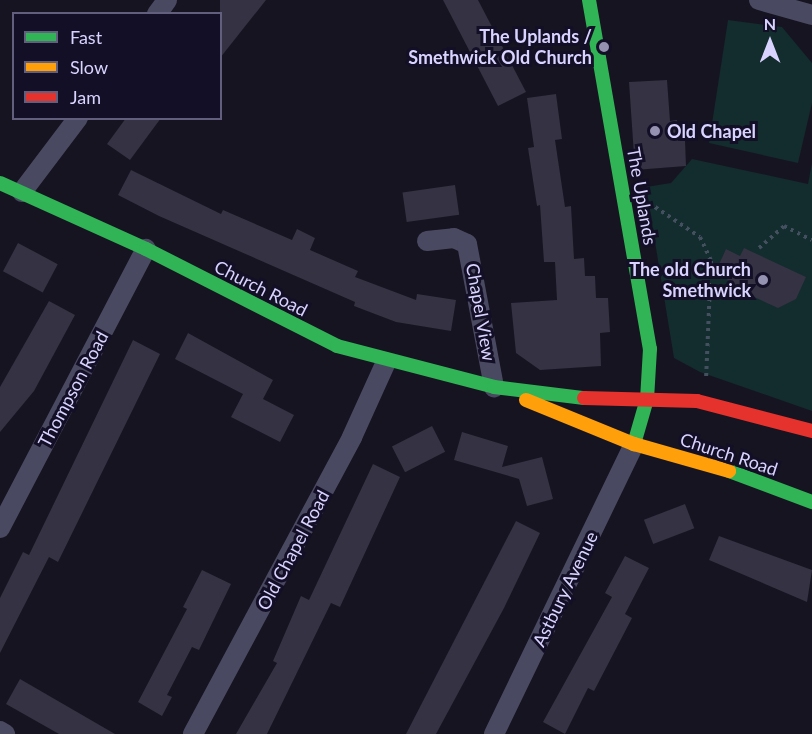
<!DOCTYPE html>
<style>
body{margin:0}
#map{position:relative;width:812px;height:734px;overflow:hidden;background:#161421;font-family:Lato,sans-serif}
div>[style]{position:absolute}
.green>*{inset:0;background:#132c2d}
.building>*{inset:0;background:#343243;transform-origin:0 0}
.path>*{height:4px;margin-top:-2px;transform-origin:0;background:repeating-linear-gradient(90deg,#44505f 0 3px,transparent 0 7.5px)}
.street>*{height:20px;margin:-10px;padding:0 10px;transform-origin:10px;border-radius:10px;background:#4a4962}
.fast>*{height:14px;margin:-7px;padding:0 7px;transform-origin:7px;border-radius:7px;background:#30b455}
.slow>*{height:14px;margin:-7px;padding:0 7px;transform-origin:7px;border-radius:7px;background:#ff9f0a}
.jam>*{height:14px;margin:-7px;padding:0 7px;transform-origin:7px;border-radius:7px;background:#e5322d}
.dots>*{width:16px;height:16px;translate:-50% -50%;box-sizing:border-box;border:3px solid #130f26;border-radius:50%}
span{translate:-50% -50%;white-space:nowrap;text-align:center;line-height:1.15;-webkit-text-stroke:6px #130f26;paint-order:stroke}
.poi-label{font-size:18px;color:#d9d4ff;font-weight:700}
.right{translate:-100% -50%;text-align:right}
.left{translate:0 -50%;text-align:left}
.street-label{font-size:18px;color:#d9d4ff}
.legend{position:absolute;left:12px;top:12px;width:210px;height:108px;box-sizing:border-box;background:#130f26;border:2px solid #625e7d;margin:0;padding:8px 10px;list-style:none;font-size:18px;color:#d9d4ff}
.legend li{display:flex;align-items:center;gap:12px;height:30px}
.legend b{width:30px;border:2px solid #625e7d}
.north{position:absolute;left:740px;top:12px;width:60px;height:60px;-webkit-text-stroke:4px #130f26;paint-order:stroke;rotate:0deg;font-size:16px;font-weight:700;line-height:24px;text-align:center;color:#d9d4ff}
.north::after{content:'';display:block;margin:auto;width:21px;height:27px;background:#d9d4ff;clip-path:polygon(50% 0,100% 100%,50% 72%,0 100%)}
</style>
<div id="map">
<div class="green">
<i style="clip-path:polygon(728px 20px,782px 27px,812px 63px,812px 103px,798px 163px,709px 143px)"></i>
<i style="clip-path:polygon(692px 159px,808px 184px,812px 163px,812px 411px,700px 372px,674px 358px,646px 187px,671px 183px)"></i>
</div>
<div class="building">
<i style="clip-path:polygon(220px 0,266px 0,220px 58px)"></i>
<i style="clip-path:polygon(443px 0,478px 0,526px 92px,498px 106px)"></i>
<i style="clip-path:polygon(667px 80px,670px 121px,677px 120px,678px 141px,685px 140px,686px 166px,635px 170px,629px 82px)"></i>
<i style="clip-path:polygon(556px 94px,562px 139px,555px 140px,565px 207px,571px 206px,574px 259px,584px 258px,585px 276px,595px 276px,596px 298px,608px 298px,610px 332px,600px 333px,601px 366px,540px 370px,516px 353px,511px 303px,557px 300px,555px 262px,544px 262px,540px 205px,537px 206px,528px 148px,534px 147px,527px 98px)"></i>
<i style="clip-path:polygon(126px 118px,161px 118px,130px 160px,107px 144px)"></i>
<i style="clip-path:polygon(131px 170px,221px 214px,223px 210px,292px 240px,297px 229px,315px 238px,310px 250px,358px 271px,355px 277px,416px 300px,417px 294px,456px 300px,451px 331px,396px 322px,354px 306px,355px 302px,159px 216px,118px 195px)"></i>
<i style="left:455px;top:185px;width:30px;height:53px;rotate:82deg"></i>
<i style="left:18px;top:243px;width:45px;height:32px;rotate:28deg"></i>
<i style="clip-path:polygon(744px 248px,806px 277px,796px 299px,778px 308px,730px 286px,732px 282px,715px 273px,726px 249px,740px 256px)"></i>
<i style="clip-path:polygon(49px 301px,75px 315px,34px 391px,0 432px,0 387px)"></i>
<i style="clip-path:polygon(188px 333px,273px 380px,263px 399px,294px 415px,280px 442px,231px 417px,243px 394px,175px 359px)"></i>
<i style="clip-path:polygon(133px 340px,160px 354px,58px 562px,49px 557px,0 653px,0 598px,23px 552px,29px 555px)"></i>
<i style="left:432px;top:426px;width:29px;height:45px;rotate:63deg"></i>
<i style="clip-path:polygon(462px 432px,508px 446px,502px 467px,542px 457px,553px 499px,527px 506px,519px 479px,454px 460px)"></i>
<i style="clip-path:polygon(373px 464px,400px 477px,340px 607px,331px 603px,267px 734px,236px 734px,277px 663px,273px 661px,301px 596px,309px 600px)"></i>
<i style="left:685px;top:504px;width:26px;height:44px;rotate:69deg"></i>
<i style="clip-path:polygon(516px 521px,540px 533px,504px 608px,436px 734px,406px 734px)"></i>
<i style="clip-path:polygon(719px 536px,812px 570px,807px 602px,709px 560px)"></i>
<i style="clip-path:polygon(625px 556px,649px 568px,625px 614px,632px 618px,594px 691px,588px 688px,565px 734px,543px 722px,612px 597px,605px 593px)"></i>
<i style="clip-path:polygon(202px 570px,231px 584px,199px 650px,192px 647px,167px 695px,172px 697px,162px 716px,138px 702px,187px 609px,183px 607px)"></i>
<i style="clip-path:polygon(20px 679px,115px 734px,59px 734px,6px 704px)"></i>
</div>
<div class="path">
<i style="left:649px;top:203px;width:61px;rotate:33.7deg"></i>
<i style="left:700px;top:237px;width:26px;rotate:65deg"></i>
<i style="left:711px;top:261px;width:117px;rotate:92.4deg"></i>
<i style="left:759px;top:248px;width:33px;rotate:-41deg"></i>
<i style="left:784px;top:226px;width:31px;rotate:27deg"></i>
</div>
<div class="street">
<i style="left:759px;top:0;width:55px;rotate:15.8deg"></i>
<i style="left:157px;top:14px;width:17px;rotate:-54deg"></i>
<i style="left:22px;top:192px;width:93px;rotate:-52.9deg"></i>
<i style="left:427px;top:241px;width:27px;rotate:-6deg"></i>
<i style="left:454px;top:238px;width:14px;rotate:25deg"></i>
<i style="left:467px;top:244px;width:146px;rotate:79.3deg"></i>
<i style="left:0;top:528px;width:315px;rotate:-62.4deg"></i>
<i style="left:0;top:731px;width:6px;rotate:31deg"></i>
<i style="left:193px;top:734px;width:337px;rotate:-61.8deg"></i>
<i style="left:352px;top:437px;width:82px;rotate:-65.6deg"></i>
<i style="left:494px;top:734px;width:322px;rotate:-64.2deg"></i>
</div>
<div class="fast">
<i style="left:589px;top:0;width:354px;rotate:80.1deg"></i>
<i style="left:650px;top:349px;width:50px;rotate:93.4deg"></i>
<i style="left:647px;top:399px;width:47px;rotate:106.1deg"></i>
<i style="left:0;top:183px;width:160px;rotate:24.3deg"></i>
<i style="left:146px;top:249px;width:214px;rotate:26.9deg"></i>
<i style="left:337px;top:346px;width:162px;rotate:14.6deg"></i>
<i style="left:494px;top:387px;width:91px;rotate:7deg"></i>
<i style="left:729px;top:471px;width:89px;rotate:20.5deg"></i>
</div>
<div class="slow">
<i style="left:526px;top:400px;width:117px;rotate:22.2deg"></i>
<i style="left:634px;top:444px;width:99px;rotate:15.9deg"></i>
</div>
<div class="jam">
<i style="left:584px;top:398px;width:113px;rotate:1.5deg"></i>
<i style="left:697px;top:401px;width:119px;rotate:14.6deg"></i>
</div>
<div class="dots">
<i style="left:604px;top:47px;background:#9591b1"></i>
<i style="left:655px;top:131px;background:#9591b1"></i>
<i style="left:763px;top:280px;background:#9591b1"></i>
</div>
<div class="poi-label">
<span class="right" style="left:592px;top:47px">The Uplands /<br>Smethwick Old Church</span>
<span class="left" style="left:667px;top:131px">Old Chapel</span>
<span class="right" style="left:751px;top:280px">The old Church<br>Smethwick</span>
</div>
<div class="street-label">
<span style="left:642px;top:196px;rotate:80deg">The Uplands</span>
<span style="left:261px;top:288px;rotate:27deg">Church Road</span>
<span style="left:481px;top:312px;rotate:80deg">Chapel View</span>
<span style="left:73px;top:389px;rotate:-62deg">Thompson Road</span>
<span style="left:729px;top:454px;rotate:18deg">Church Road</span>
<span style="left:293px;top:550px;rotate:-62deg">Old Chapel Road</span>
<span style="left:565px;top:589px;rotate:-64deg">Astbury Avenue</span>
</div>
<ul class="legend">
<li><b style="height:8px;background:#30b455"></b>Fast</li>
<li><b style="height:8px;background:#ff9f0a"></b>Slow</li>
<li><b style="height:8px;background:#e5322d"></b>Jam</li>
</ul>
<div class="north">N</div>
</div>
